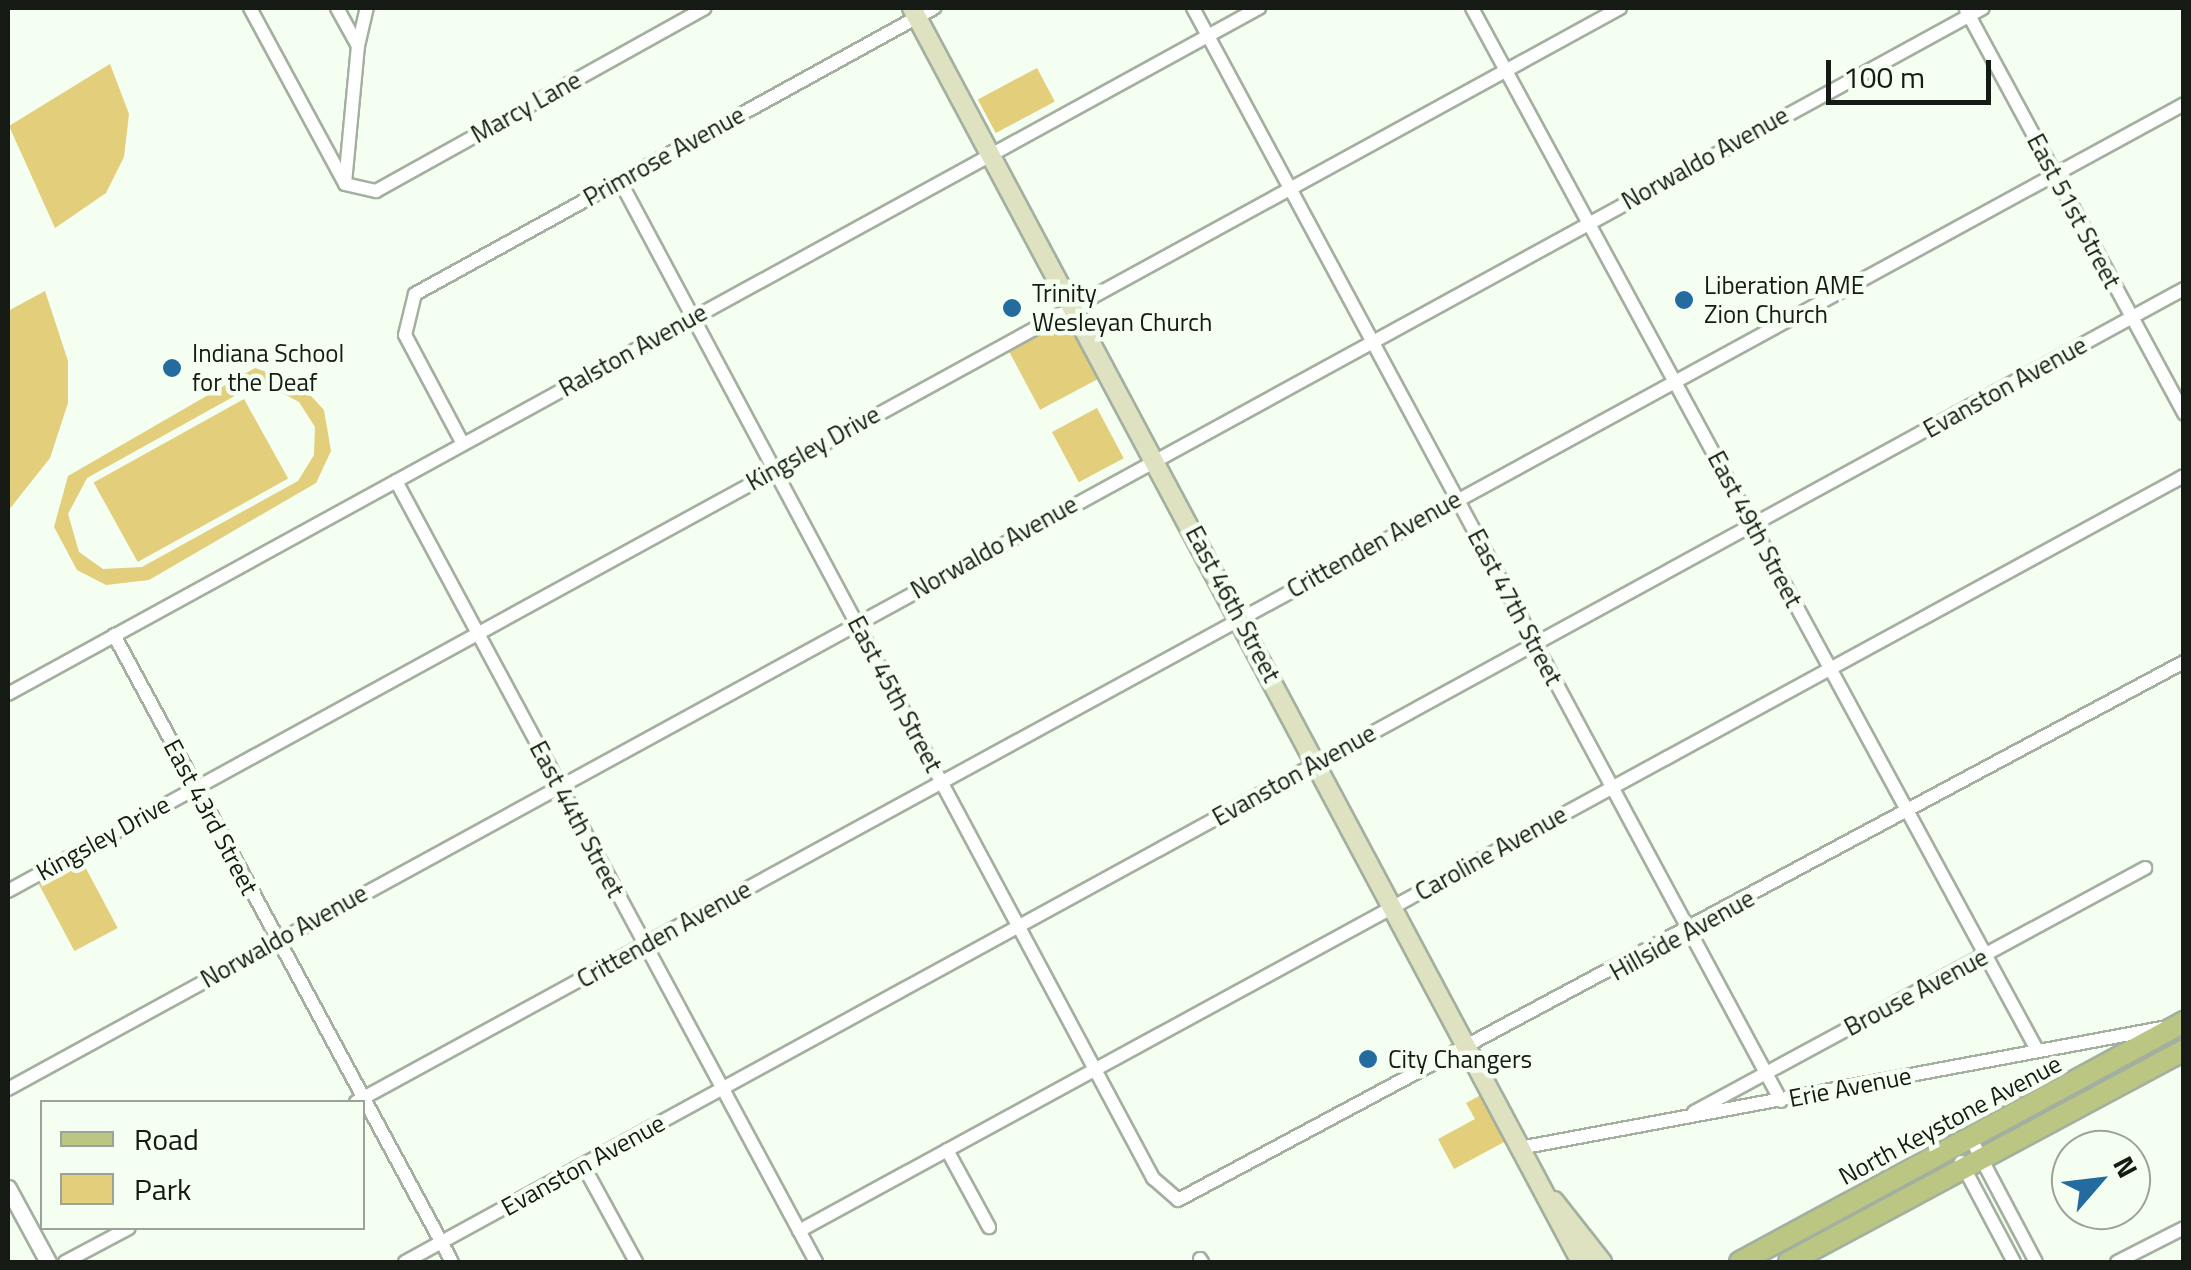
<!DOCTYPE html>
<style>
body{margin:0}
#map{position:relative;width:2191px;height:1270px;overflow:hidden;background:#f4fef1;font-family:"Titillium Web",sans-serif}
div>[style]{position:absolute}
.green>*{inset:0;background:#e2ce7b;transform-origin:0 0}
.roads{filter:drop-shadow(2px 0 #a3af9f) drop-shadow(-2px 0 #a3af9f) drop-shadow(0 2px #a3af9f) drop-shadow(0 -2px #a3af9f)}
.minor>*{height:12px;margin:-6px;padding:0 6px;transform-origin:6px;border-radius:6px;background:#fff}
.tertiary>*{height:15px;margin:-7.5px;padding:0 7.5px;transform-origin:7.5px;border-radius:7.5px;background:#fff}
.secondary>*{height:18px;margin:-9px;padding:0 9px;transform-origin:9px;border-radius:9px;background:#dee2c1}
.primary>*{height:20px;margin:-10px;padding:0 10px;transform-origin:10px;border-radius:10px;background:#bcc683}
.dots>*{width:28px;height:28px;translate:-50% -50%;box-sizing:border-box;border:5px solid #f4fef1;border-radius:50%}
span{translate:-50% -50%;white-space:nowrap;text-align:center;line-height:1.15;-webkit-text-stroke:9px #f4fef1;paint-order:stroke}
.street-label{font-size:25px;color:#161a14}
.poi-label{font-size:25px;color:#161a14}
.left{translate:0 -50%;text-align:left}
.frame{position:absolute;inset:0;border:10px solid #161a14;pointer-events:none}
.legend{position:absolute;left:40px;top:1100px;width:325px;height:130px;box-sizing:border-box;background:#f4fef1;border:2px solid #9ba399;margin:0;padding:12px 18px;list-style:none;font-size:30px;color:#161a14}
.legend li{display:flex;align-items:center;gap:20px;height:50px}
.legend b{width:50px;border:2px solid #9ba399}
.north{position:absolute;left:2051px;top:1130px;width:100px;height:100px;box-sizing:border-box;background:#f4fef1;border:2px solid #9ba399;border-radius:50%;rotate:62deg;font-size:28px;font-weight:700;line-height:40px;text-align:center;color:#161a14}
.north::after{content:'';display:block;margin:auto;width:35px;height:45px;background:#246ca0;clip-path:polygon(50% 0,100% 100%,50% 72%,0 100%)}
.scale{position:absolute;left:1826px;top:60px;width:165px;height:45px;box-sizing:border-box;border:5px solid #161a14;border-top:0;padding-left:12px;font-size:30px;line-height:35px;white-space:nowrap;color:#161a14;-webkit-text-stroke:8px #f4fef1;paint-order:stroke}
</style>
<div id="map">
<div class="green">
<i style="clip-path:polygon(110px 64px,129px 114px,124px 157px,106px 193px,55px 228px,9px 126px)"></i>
<i style="left:1037px;top:68px;width:38px;height:67px;rotate:62deg"></i>
<i style="clip-path:polygon(45px 291px,68px 361px,68px 403px,50px 458px,8px 511px,8px 311px)"></i>
<i style="left:1066px;top:320px;width:67px;height:65px;rotate:62deg"></i>
<i style="clip-path:polygon(evenodd,255px 368px,300px 384px,324px 410px,331px 451px,316px 483px,149px 580px,106px 585px,77px 570px,54px 527px,68px 476px,255px 368px,275px 389px,299px 402px,315px 427px,314px 455px,298px 481px,142px 567px,103px 569px,79px 552px,68px 514px,87px 478px,240px 393px,275px 389px)"></i>
<i style="left:244px;top:399px;width:91px;height:172px;rotate:61deg"></i>
<i style="left:1097px;top:408px;width:57px;height:51px;rotate:62deg"></i>
<i style="left:82px;top:861px;width:76px;height:49px;rotate:62deg"></i>
<i style="clip-path:polygon(1481px 1095px,1506px 1141px,1454px 1169px,1438px 1139px,1475px 1119px,1466px 1103px)"></i>
</div>
<div class="roads">
<div class="minor">
<i style="left:250px;top:8px;width:200px;rotate:61.6deg"></i>
<i style="left:345px;top:184px;width:32px;rotate:13deg"></i>
<i style="left:376px;top:191px;width:376px;rotate:-29.1deg"></i>
<i style="left:337px;top:8px;width:43px;rotate:61.1deg"></i>
<i style="left:358px;top:46px;width:39px;rotate:-77deg"></i>
<i style="left:1193px;top:8px;width:1241px;rotate:61.72deg"></i>
<i style="left:1472px;top:8px;width:1185px;rotate:61.53deg"></i>
<i style="left:1966px;top:10px;width:459px;rotate:61.6deg"></i>
<i style="left:620px;top:181px;width:1131px;rotate:61.87deg"></i>
<i style="left:1153px;top:1178px;width:33px;rotate:41deg"></i>
<i style="left:1178px;top:1200px;width:1141px;rotate:-28.14deg"></i>
<i style="left:345px;top:183px;width:138px;rotate:-84.6deg"></i>
<i style="left:463px;top:444px;width:123px;rotate:-118deg"></i>
<i style="left:405px;top:335px;width:42px;rotate:-76.3deg"></i>
<i style="left:415px;top:294px;width:593px;rotate:-28.86deg"></i>
<i style="left:396px;top:481px;width:887px;rotate:61.73deg"></i>
<i style="left:114px;top:635px;width:712px;rotate:61.67deg"></i>
<i style="left:8px;top:694px;width:1427px;rotate:-28.74deg"></i>
<i style="left:8px;top:891px;width:1838px;rotate:-28.71deg"></i>
<i style="left:8px;top:1089px;width:2251px;rotate:-28.69deg"></i>
<i style="left:356px;top:1102px;width:2083px;rotate:-28.63deg"></i>
<i style="left:1694px;top:1112px;width:513px;rotate:-28.41deg"></i>
<i style="left:1970px;top:1137px;width:141px;rotate:62.2deg"></i>
<i style="left:1525px;top:1147px;width:648px;rotate:-10.58deg"></i>
<i style="left:947px;top:1150px;width:88px;rotate:61.4deg"></i>
<i style="left:1961px;top:1162px;width:113px;rotate:62.1deg"></i>
<i style="left:583px;top:1165px;width:111px;rotate:61.3deg"></i>
<i style="left:799px;top:1231px;width:1577px;rotate:-28.6deg"></i>
<i style="left:1200px;top:1259px;width:4px;rotate:56deg"></i>
<i style="left:65px;top:1262px;width:72px;rotate:-28deg"></i>
<i style="left:405px;top:1262px;width:2028px;rotate:-28.68deg"></i>
<i style="left:2117px;top:1262px;width:75px;rotate:-26.9deg"></i>
</div>
<div class="tertiary">
<i style="left:8px;top:1188px;width:84px;rotate:61.6deg"></i>
</div>
<div class="secondary">
<i style="left:912px;top:8px;width:1421px;rotate:61.92deg"></i>
<i style="left:1554px;top:1201px;width:78px;rotate:51.8deg"></i>
</div>
<div class="primary">
<i style="left:1740px;top:1262px;width:505px;rotate:-28.39deg"></i>
<i style="left:1789px;top:1262px;width:448px;rotate:-28.2deg"></i>
</div>
</div>
<div class="dots">
<i style="left:1684px;top:300px;background:#246ca0"></i>
<i style="left:1012px;top:308px;background:#246ca0"></i>
<i style="left:172px;top:368px;background:#246ca0"></i>
<i style="left:1368px;top:1059px;background:#246ca0"></i>
</div>
<div class="street-label">
<span style="left:526px;top:107px;rotate:-29deg">Marcy Lane</span>
<span style="left:664px;top:156px;rotate:-29deg">Primrose Avenue</span>
<span style="left:1705px;top:158px;rotate:-29deg">Norwaldo Avenue</span>
<span style="left:2074px;top:211px;rotate:62deg">East 51st Street</span>
<span style="left:633px;top:350px;rotate:-29deg">Ralston Avenue</span>
<span style="left:2005px;top:387px;rotate:-29deg">Evanston Avenue</span>
<span style="left:813px;top:448px;rotate:-29deg">Kingsley Drive</span>
<span style="left:1755px;top:529px;rotate:62deg">East 49th Street</span>
<span style="left:1374px;top:544px;rotate:-29deg">Crittenden Avenue</span>
<span style="left:994px;top:547px;rotate:-29deg">Norwaldo Avenue</span>
<span style="left:1233px;top:604px;rotate:62deg">East 46th Street</span>
<span style="left:1515px;top:607px;rotate:62deg">East 47th Street</span>
<span style="left:895px;top:694px;rotate:62deg">East 45th Street</span>
<span style="left:1294px;top:775px;rotate:-29deg">Evanston Avenue</span>
<span style="left:211px;top:817px;rotate:62deg">East 43rd Street</span>
<span style="left:577px;top:819px;rotate:62deg">East 44th Street</span>
<span style="left:103px;top:838px;rotate:-29deg">Kingsley Drive</span>
<span style="left:1491px;top:853px;rotate:-29deg">Caroline Avenue</span>
<span style="left:664px;top:934px;rotate:-29deg">Crittenden Avenue</span>
<span style="left:1682px;top:935px;rotate:-29deg">Hillside Avenue</span>
<span style="left:284px;top:936px;rotate:-29deg">Norwaldo Avenue</span>
<span style="left:1916px;top:992px;rotate:-28deg">Brouse Avenue</span>
<span style="left:1850px;top:1087px;rotate:-11deg">Erie Avenue</span>
<span style="left:1950px;top:1120px;rotate:-28deg">North Keystone Avenue</span>
<span style="left:583px;top:1165px;rotate:-29deg">Evanston Avenue</span>
</div>
<div class="poi-label">
<span class="left" style="left:1704px;top:300px">Liberation AME<br>Zion Church</span>
<span class="left" style="left:1032px;top:308px">Trinity<br>Wesleyan Church</span>
<span class="left" style="left:192px;top:368px">Indiana School<br>for the Deaf</span>
<span class="left" style="left:1388px;top:1059px">City Changers</span>
</div>
<div class="frame"></div>
<ul class="legend">
<li><b style="height:12px;background:#bcc683"></b>Road</li>
<li><b style="height:28px;background:#e2ce7b"></b>Park</li>
</ul>
<div class="north">N</div>
<div class="scale">100 m</div>
</div>
